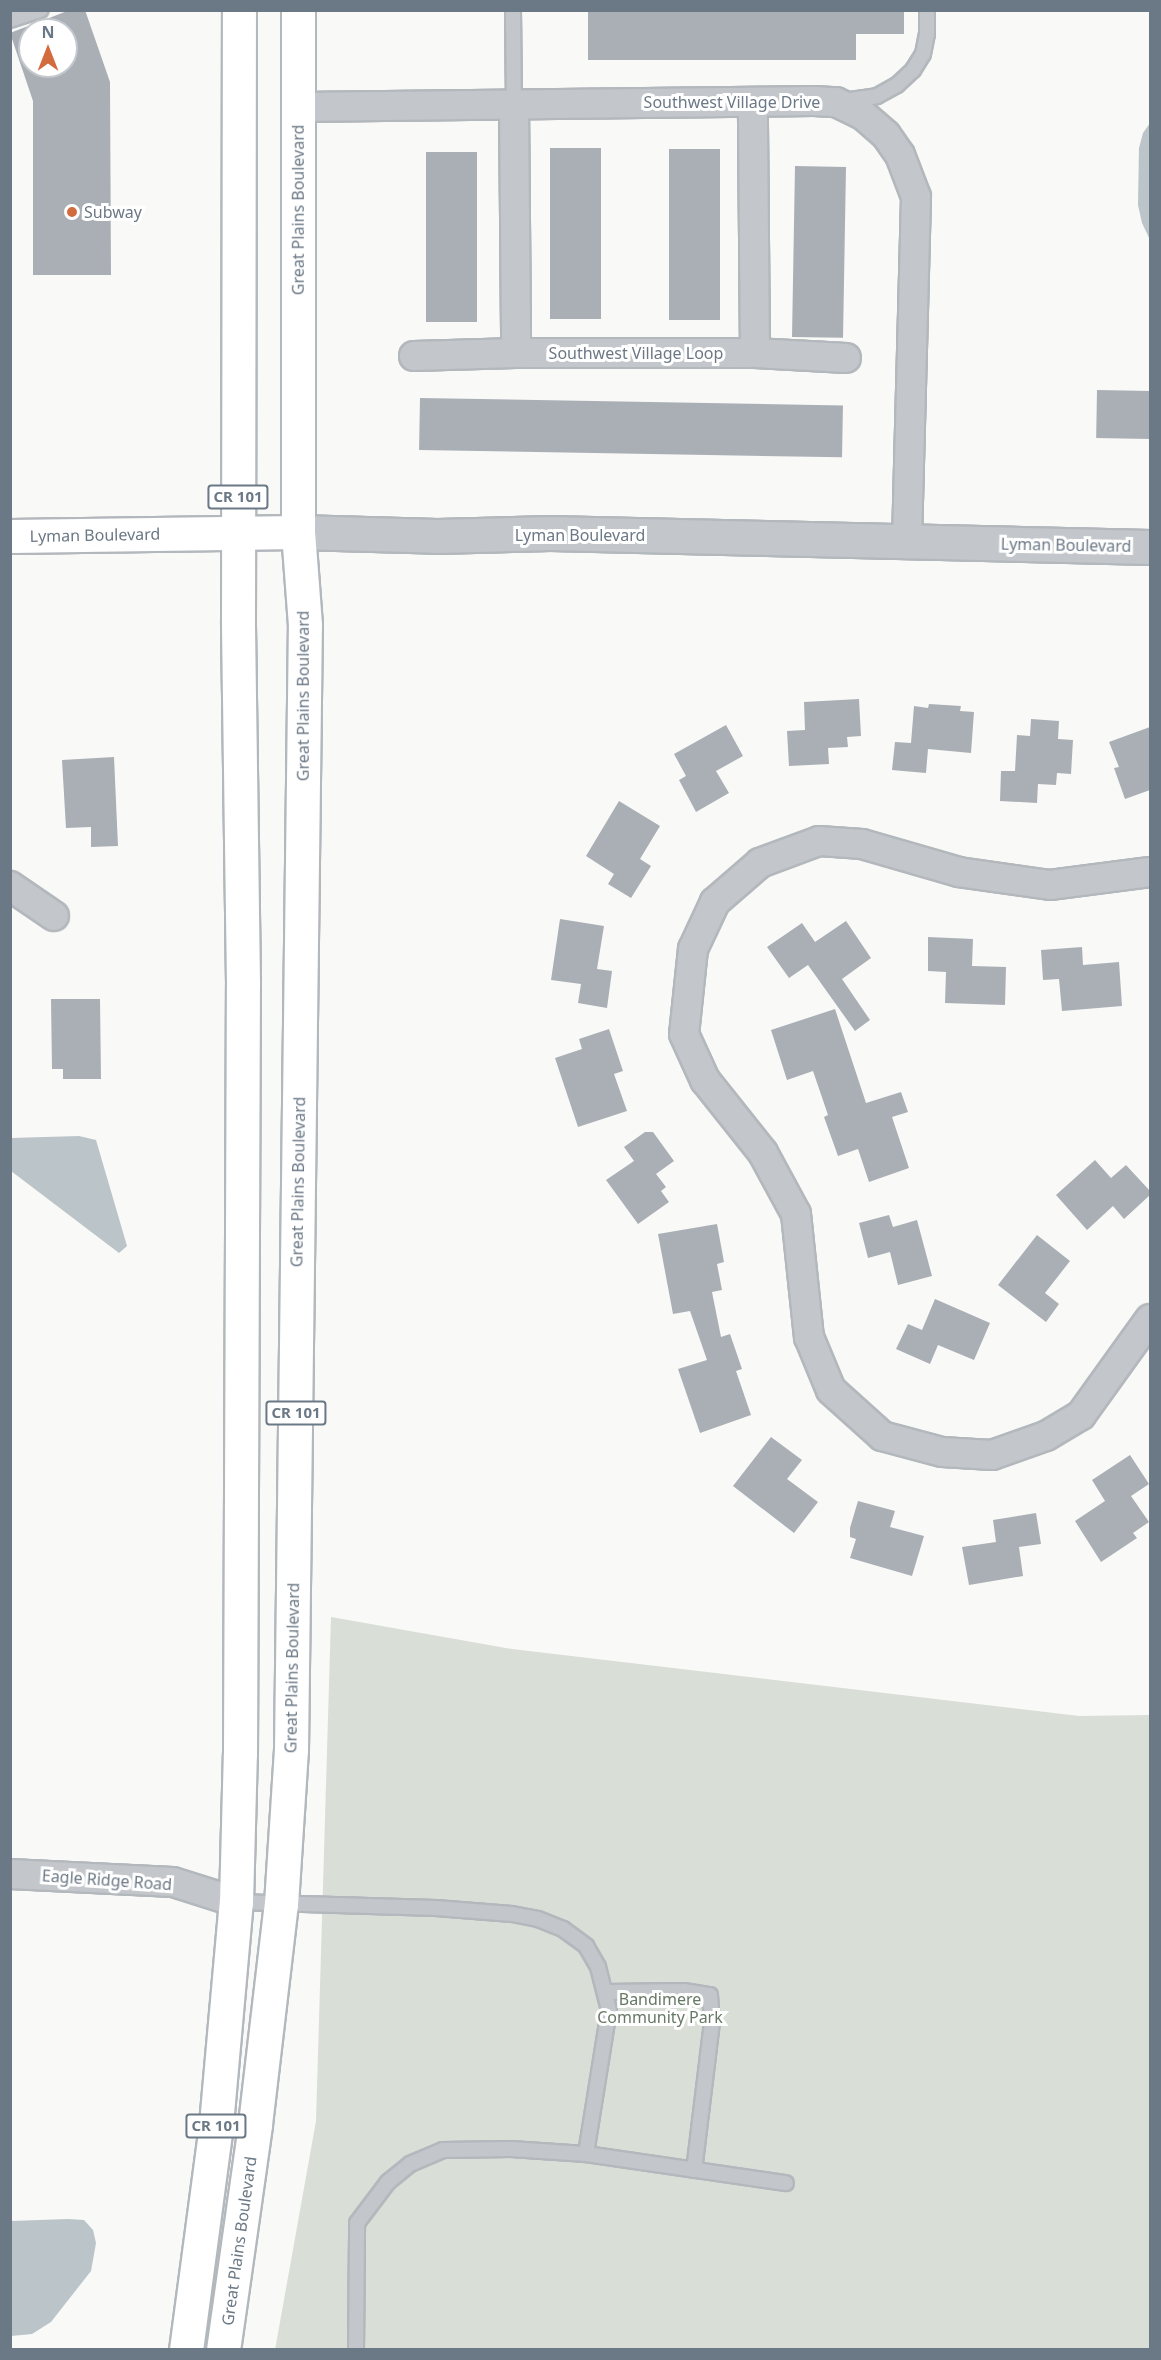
<!DOCTYPE html>
<style>
body{margin:0}
#map{position:relative;width:1161px;height:2360px;overflow:hidden;background:#f9f9f7;font-family:"Noto Sans",sans-serif}
div>[style]{position:absolute}
.green>*{inset:0;background:#d9ded7}
.water>*{inset:0;background:#bbc4c8}
.building>*{inset:0;background:#a9afb5;transform-origin:0 0}
.roads{filter:drop-shadow(2px 0 #b3b8bd) drop-shadow(-2px 0 #b3b8bd) drop-shadow(0 2px #b3b8bd) drop-shadow(0 -2px #b3b8bd)}
.service>*{height:14px;margin:-7px;padding:0 7px;transform-origin:7px;border-radius:7px;background:#c3c6ca}
.minor>*{height:28px;margin:-14px;padding:0 14px;transform-origin:14px;border-radius:14px;background:#c3c6ca}
.tertiary>*{height:33px;margin:-16.5px;padding:0 16.5px;transform-origin:16.5px;border-radius:16.5px;background:#c3c6ca}
.secondary>*{height:33px;margin:-16.5px;padding:0 16.5px;transform-origin:16.5px;border-radius:16.5px;background:#fff}
.primary>*{height:33px;margin:-16.5px;padding:0 16.5px;transform-origin:16.5px;border-radius:16.5px;background:#fff}
.dots>*{width:16px;height:16px;translate:-50% -50%;box-sizing:border-box;border:3px solid #fff;border-radius:50%}
span{translate:-50% -50%;white-space:nowrap;text-align:center;line-height:1.15;-webkit-text-stroke:6px #fff;paint-order:stroke}
.shield-label span{padding:2px 4px;background:#fff;border:2px solid;border-radius:4px;-webkit-text-stroke-width:0}
.shield-label{font-size:15px;color:#6b7885;font-weight:700}
.street-label{font-size:16px;color:#6b7885}
.poi-label{font-size:16px;color:#6b7885}
.left{translate:0 -50%;text-align:left}
.park-label{font-size:16px;color:#677865}
.frame{position:absolute;inset:0;border:12px solid #6b7885;pointer-events:none}
.north{position:absolute;left:18px;top:18px;width:60px;height:60px;box-sizing:border-box;background:#fff;border:2px solid #c4c9ce;border-radius:50%;rotate:0deg;font-size:16px;font-weight:700;line-height:24px;text-align:center;color:#6b7885}
.north::after{content:'';display:block;margin:auto;width:21px;height:27px;background:#d26c3e;clip-path:polygon(50% 0,100% 100%,50% 72%,0 100%)}
</style>
<div id="map">
<div class="green">
<i style="clip-path:polygon(331px 1617px,512px 1649px,1079px 1716px,1150px 1715px,1150px 2349px,275px 2350px,316px 2121px)"></i>
</div>
<div class="water">
<i style="clip-path:polygon(1150px 123px,1150px 240px,1142px 223px,1138px 205px,1139px 148px,1143px 133px)"></i>
<i style="clip-path:polygon(79px 1136px,96px 1140px,127px 1246px,119px 1253px,11px 1171px,11px 1138px)"></i>
<i style="clip-path:polygon(68px 2219px,84px 2220px,93px 2230px,96px 2243px,91px 2271px,51px 2322px,32px 2334px,11px 2336px,11px 2221px)"></i>
</div>
<div class="building">
<i style="clip-path:polygon(evenodd,70px 10px,85px 10px,110px 82px,111px 275px,33px 275px,33px 101px,10px 33px,70px 10px,30px 30px,66px 30px,66px 66px,30px 66px,30px 30px)"></i>
<i style="clip-path:polygon(588px 10px,904px 10px,904px 34px,856px 34px,856px 60px,588px 60px)"></i>
<i style="left:550px;top:148px;width:51px;height:171px"></i>
<i style="left:669px;top:149px;width:51px;height:171px"></i>
<i style="left:426px;top:152px;width:51px;height:170px"></i>
<i style="left:795px;top:166px;width:51px;height:171px;rotate:1deg"></i>
<i style="left:1097px;top:390px;width:53px;height:48px;rotate:1deg"></i>
<i style="left:420px;top:398px;width:423px;height:52px;rotate:1deg"></i>
<i style="clip-path:polygon(859px 699px,861px 736px,847px 737px,848px 747px,828px 748px,829px 764px,789px 766px,787px 731px,805px 730px,804px 702px)"></i>
<i style="clip-path:polygon(929px 704px,961px 706px,960px 711px,974px 712px,971px 753px,928px 749px,926px 773px,892px 770px,895px 742px,911px 743px,914px 706px,928px 708px)"></i>
<i style="clip-path:polygon(1031px 719px,1059px 721px,1058px 739px,1073px 740px,1071px 774px,1057px 773px,1056px 785px,1038px 784px,1037px 803px,1000px 801px,1001px 771px,1015px 771px,1017px 735px,1030px 736px)"></i>
<i style="clip-path:polygon(726px 725px,743px 756px,716px 771px,729px 793px,696px 812px,679px 780px,686px 776px,674px 754px)"></i>
<i style="clip-path:polygon(1150px 727px,1150px 790px,1125px 799px,1114px 768px,1119px 767px,1109px 742px)"></i>
<i style="clip-path:polygon(114px 757px,118px 846px,91px 847px,91px 827px,66px 828px,62px 760px)"></i>
<i style="clip-path:polygon(619px 801px,660px 826px,640px 859px,651px 866px,631px 898px,608px 884px,614px 874px,586px 856px)"></i>
<i style="clip-path:polygon(560px 919px,604px 926px,597px 969px,612px 971px,607px 1008px,578px 1003px,581px 984px,551px 980px)"></i>
<i style="clip-path:polygon(846px 921px,871px 958px,842px 979px,870px 1020px,855px 1031px,808px 965px,789px 978px,767px 947px,802px 923px,815px 942px)"></i>
<i style="clip-path:polygon(928px 937px,973px 939px,972px 966px,1006px 967px,1005px 1005px,945px 1003px,946px 972px,928px 971px)"></i>
<i style="clip-path:polygon(1082px 947px,1083px 965px,1119px 962px,1122px 1006px,1062px 1011px,1059px 979px,1043px 980px,1041px 950px)"></i>
<i style="clip-path:polygon(51px 999px,100px 999px,101px 1079px,63px 1079px,63px 1069px,52px 1069px)"></i>
<i style="clip-path:polygon(835px 1009px,866px 1103px,901px 1092px,908px 1112px,892px 1117px,909px 1168px,869px 1182px,858px 1149px,838px 1156px,824px 1117px,828px 1115px,813px 1071px,787px 1080px,771px 1030px)"></i>
<i style="clip-path:polygon(609px 1029px,623px 1071px,614px 1074px,627px 1111px,578px 1127px,555px 1058px,582px 1049px,579px 1039px)"></i>
<i style="clip-path:polygon(645px 1132px,653px 1132px,674px 1161px,656px 1174px,666px 1187px,661px 1191px,669px 1202px,638px 1224px,606px 1180px,634px 1161px,624px 1147px)"></i>
<i style="clip-path:polygon(1095px 1160px,1111px 1178px,1126px 1165px,1150px 1191px,1150px 1195px,1124px 1219px,1113px 1206px,1087px 1230px,1056px 1195px)"></i>
<i style="clip-path:polygon(889px 1215px,893px 1227px,917px 1220px,932px 1276px,898px 1285px,890px 1252px,868px 1258px,859px 1223px)"></i>
<i style="clip-path:polygon(717px 1224px,724px 1262px,717px 1264px,722px 1290px,712px 1292px,721px 1337px,730px 1334px,742px 1369px,736px 1371px,751px 1415px,700px 1433px,678px 1369px,707px 1360px,690px 1311px,673px 1314px,658px 1234px)"></i>
<i style="clip-path:polygon(1037px 1235px,1070px 1261px,1045px 1293px,1059px 1304px,1046px 1322px,998px 1285px)"></i>
<i style="clip-path:polygon(935px 1299px,990px 1323px,974px 1360px,938px 1345px,930px 1364px,896px 1349px,908px 1324px,922px 1330px)"></i>
<i style="clip-path:polygon(771px 1437px,802px 1460px,787px 1479px,818px 1502px,794px 1533px,733px 1486px)"></i>
<i style="clip-path:polygon(1130px 1455px,1149px 1484px,1131px 1496px,1149px 1522px,1133px 1533px,1137px 1538px,1101px 1562px,1075px 1521px,1105px 1501px,1092px 1480px)"></i>
<i style="clip-path:polygon(858px 1501px,895px 1511px,890px 1527px,924px 1536px,912px 1576px,850px 1558px,856px 1539px,850px 1537px,850px 1528px)"></i>
<i style="clip-path:polygon(1036px 1513px,1041px 1544px,1019px 1547px,1023px 1576px,969px 1585px,962px 1547px,996px 1542px,993px 1520px)"></i>
</div>
<div class="roads">
<div class="service">
<i style="left:513px;top:10px;width:93px;rotate:89.4deg"></i>
<i style="left:10px;top:20px;width:32px;rotate:-18deg"></i>
<i style="left:843px;top:101px;width:34px;rotate:-8deg"></i>
<i style="left:877px;top:96px;width:23px;rotate:-29deg"></i>
<i style="left:897px;top:85px;width:22px;rotate:-43deg"></i>
<i style="left:913px;top:70px;width:19px;rotate:-58deg"></i>
<i style="left:923px;top:54px;width:20px;rotate:-79deg"></i>
<i style="left:927px;top:34px;width:24px;rotate:-90deg"></i>
<i style="left:236px;top:1902px;width:200px;rotate:1.7deg"></i>
<i style="left:436px;top:1908px;width:76px;rotate:4.5deg"></i>
<i style="left:512px;top:1914px;width:26px;rotate:11deg"></i>
<i style="left:538px;top:1919px;width:27px;rotate:22deg"></i>
<i style="left:563px;top:1929px;width:29px;rotate:36deg"></i>
<i style="left:586px;top:1946px;width:24px;rotate:60deg"></i>
<i style="left:598px;top:1967px;width:44px;rotate:75.7deg"></i>
<i style="left:609px;top:2010px;width:146px;rotate:99.1deg"></i>
<i style="left:605px;top:1992px;width:79px;rotate:-0.7deg"></i>
<i style="left:684px;top:1991px;width:26px;rotate:9deg"></i>
<i style="left:710px;top:1995px;width:27px;rotate:86deg"></i>
<i style="left:712px;top:2022px;width:149px;rotate:96.9deg"></i>
<i style="left:356px;top:2350px;width:127px;rotate:-89.5deg"></i>
<i style="left:357px;top:2223px;width:51px;rotate:-52.9deg"></i>
<i style="left:388px;top:2182px;width:28px;rotate:-39deg"></i>
<i style="left:410px;top:2164px;width:36px;rotate:-23deg"></i>
<i style="left:443px;top:2150px;width:68px;rotate:-0.8deg"></i>
<i style="left:511px;top:2149px;width:75px;rotate:3.8deg"></i>
<i style="left:586px;top:2154px;width:202px;rotate:8.3deg"></i>
</div>
<div class="minor">
<i style="left:514px;top:103px;width:250px;rotate:89.5deg"></i>
<i style="left:516px;top:353px;width:239px"></i>
<i style="left:755px;top:353px;width:251px;rotate:-90.5deg"></i>
<i style="left:298px;top:107px;width:516px;rotate:-0.67deg"></i>
<i style="left:814px;top:101px;width:22px;rotate:3deg"></i>
<i style="left:836px;top:102px;width:30px;rotate:26deg"></i>
<i style="left:863px;top:115px;width:30px;rotate:41deg"></i>
<i style="left:886px;top:135px;width:24px;rotate:55deg"></i>
<i style="left:900px;top:155px;width:45px;rotate:69.1deg"></i>
<i style="left:916px;top:197px;width:345px;rotate:91.5deg"></i>
<i style="left:755px;top:353px;width:91px;rotate:3.1deg"></i>
<i style="left:414px;top:356px;width:102px;rotate:-1.7deg"></i>
<i style="left:1150px;top:872px;width:101px;rotate:172.6deg"></i>
<i style="left:1050px;top:885px;width:92px;rotate:-171.9deg"></i>
<i style="left:959px;top:872px;width:101px;rotate:-163.9deg"></i>
<i style="left:862px;top:844px;width:43px;rotate:-176deg"></i>
<i style="left:819px;top:841px;width:63px;rotate:159.6deg"></i>
<i style="left:760px;top:863px;width:60px;rotate:139.1deg"></i>
<i style="left:715px;top:902px;width:52px;rotate:115.1deg"></i>
<i style="left:693px;top:949px;width:85px;rotate:96deg"></i>
<i style="left:684px;top:1034px;width:51px;rotate:65.5deg"></i>
<i style="left:705px;top:1080px;width:93px;rotate:51.5deg"></i>
<i style="left:763px;top:1153px;width:69px;rotate:61.6deg"></i>
<i style="left:796px;top:1214px;width:124px;rotate:84deg"></i>
<i style="left:809px;top:1337px;width:57px;rotate:67.5deg"></i>
<i style="left:831px;top:1390px;width:69px;rotate:42deg"></i>
<i style="left:882px;top:1436px;width:62px;rotate:14.9deg"></i>
<i style="left:942px;top:1452px;width:50px;rotate:3.4deg"></i>
<i style="left:992px;top:1455px;width:57px;rotate:-19.4deg"></i>
<i style="left:1046px;top:1436px;width:41px;rotate:-31deg"></i>
<i style="left:1081px;top:1415px;width:118px;rotate:-54.3deg"></i>
<i style="left:10px;top:886px;width:53px;rotate:34.3deg"></i>
<i style="left:10px;top:1874px;width:163px;rotate:2.8deg"></i>
<i style="left:173px;top:1882px;width:66px;rotate:17.6deg"></i>
</div>
<div class="tertiary">
<i style="left:298px;top:532px;width:139px;rotate:1.6deg"></i>
<i style="left:437px;top:536px;width:113px;rotate:-1.5deg"></i>
<i style="left:550px;top:533px;width:600px;rotate:1.34deg"></i>
</div>
<div class="secondary">
<i style="left:10px;top:536px;width:288px;rotate:-0.8deg"></i>
</div>
<div class="primary">
<i style="left:186px;top:2350px;width:228px;rotate:-82.4deg"></i>
<i style="left:216px;top:2124px;width:223px;rotate:-84.9deg"></i>
<i style="left:236px;top:1902px;width:148px;rotate:-88.5deg"></i>
<i style="left:240px;top:1754px;width:771px;rotate:-89.78deg"></i>
<i style="left:243px;top:983px;width:362px;rotate:-90.8deg"></i>
<i style="left:238px;top:621px;width:611px;rotate:-89.91deg"></i>
<i style="left:223px;top:2350px;width:228px;rotate:-81.9deg"></i>
<i style="left:255px;top:2124px;width:222px;rotate:-83.3deg"></i>
<i style="left:281px;top:1904px;width:155px;rotate:-86.3deg"></i>
<i style="left:291px;top:1749px;width:1124px;rotate:-89.29deg"></i>
<i style="left:305px;top:625px;width:93px;rotate:-94.3deg"></i>
<i style="left:298px;top:532px;width:522px;rotate:-90deg"></i>
</div>
</div>
<div class="dots">
<i style="left:72px;top:212px;background:#d26c3e"></i>
</div>
<div class="shield-label">
<span style="left:238px;top:497px">CR 101</span>
<span style="left:296px;top:1413px">CR 101</span>
<span style="left:216px;top:2126px">CR 101</span>
</div>
<div class="street-label">
<span style="left:732px;top:102px">Southwest Village Drive</span>
<span style="left:298px;top:210px;rotate:-90deg">Great Plains Boulevard</span>
<span style="left:636px;top:353px">Southwest Village Loop</span>
<span style="left:95px;top:535px;rotate:-1deg">Lyman Boulevard</span>
<span style="left:580px;top:535px">Lyman Boulevard</span>
<span style="left:1066px;top:545px;rotate:1deg">Lyman Boulevard</span>
<span style="left:303px;top:696px;rotate:-90deg">Great Plains Boulevard</span>
<span style="left:298px;top:1182px;rotate:-89deg">Great Plains Boulevard</span>
<span style="left:292px;top:1668px;rotate:-89deg">Great Plains Boulevard</span>
<span style="left:107px;top:1880px;rotate:4deg">Eagle Ridge Road</span>
<span style="left:239px;top:2241px;rotate:-82deg">Great Plains Boulevard</span>
</div>
<div class="poi-label">
<span class="left" style="left:84px;top:212px">Subway</span>
</div>
<div class="park-label">
<span style="left:660px;top:2008px">Bandimere<br>Community Park</span>
</div>
<div class="frame"></div>
<div class="north">N</div>
</div>
